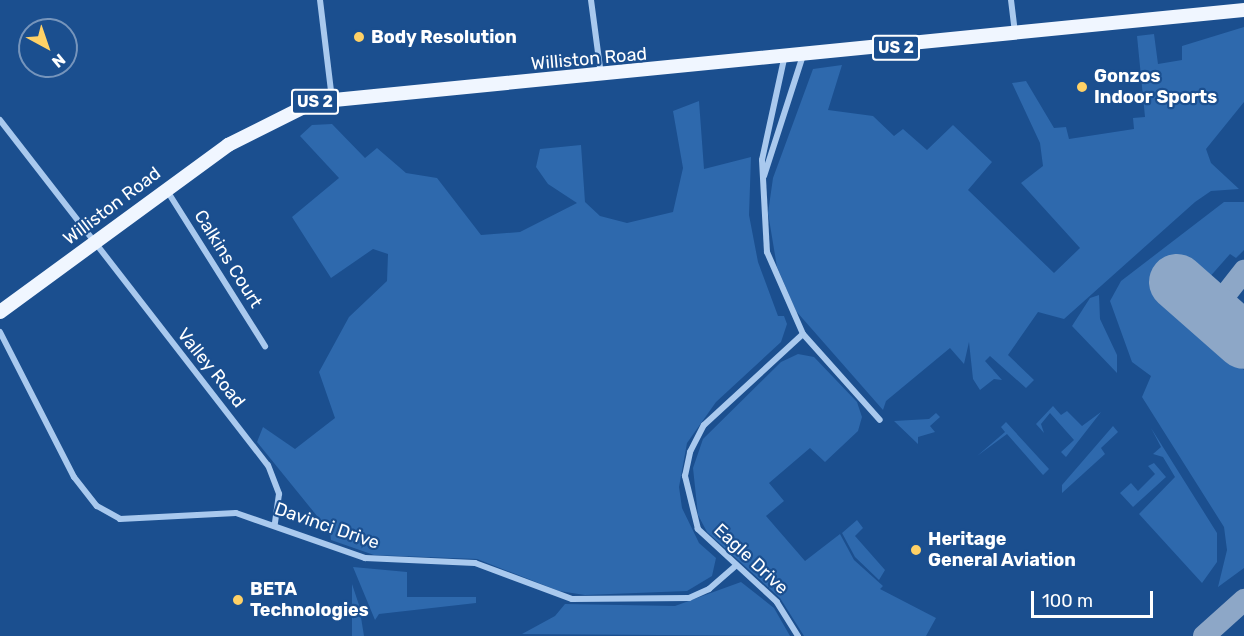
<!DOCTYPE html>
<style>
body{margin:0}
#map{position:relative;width:1244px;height:636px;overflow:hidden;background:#1b4f8f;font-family:Rubik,sans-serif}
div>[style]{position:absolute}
.green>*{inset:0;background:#2e69ad}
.taxiway>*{height:22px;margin:-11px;padding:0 11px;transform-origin:11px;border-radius:11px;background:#8da7c7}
.runway>*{height:56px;margin:-28px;padding:0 28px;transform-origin:28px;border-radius:28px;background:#8da7c7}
.street>*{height:6px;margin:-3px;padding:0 3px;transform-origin:3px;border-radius:3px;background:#a9c9ee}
.primary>*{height:14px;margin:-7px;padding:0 7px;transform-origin:7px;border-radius:7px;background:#f0f6ff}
.dots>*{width:16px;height:16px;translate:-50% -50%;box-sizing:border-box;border:3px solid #1b4f8f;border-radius:50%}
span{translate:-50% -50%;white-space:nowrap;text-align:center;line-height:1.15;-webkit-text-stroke:4.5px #1b4f8f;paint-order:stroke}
.shield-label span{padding:2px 4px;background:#1b4f8f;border:2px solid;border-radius:4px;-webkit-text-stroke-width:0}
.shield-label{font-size:16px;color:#fff;font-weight:700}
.poi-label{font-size:18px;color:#fff;font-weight:700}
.left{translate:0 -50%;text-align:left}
.street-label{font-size:18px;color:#fff}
.north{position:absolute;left:18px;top:18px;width:60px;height:60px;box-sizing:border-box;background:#1b4f8f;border:2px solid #7695bc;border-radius:50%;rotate:140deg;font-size:16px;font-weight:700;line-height:24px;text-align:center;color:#fff}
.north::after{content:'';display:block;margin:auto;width:21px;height:27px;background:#ffd166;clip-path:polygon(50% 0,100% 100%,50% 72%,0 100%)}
.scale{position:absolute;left:1031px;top:591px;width:122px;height:27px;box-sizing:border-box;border:3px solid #fff;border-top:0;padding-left:8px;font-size:18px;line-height:21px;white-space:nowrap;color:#fff;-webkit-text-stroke:4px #1b4f8f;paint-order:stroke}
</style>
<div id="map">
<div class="green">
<i style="clip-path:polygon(1244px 27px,1244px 102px,1206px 149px,1211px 163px,1239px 189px,1211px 191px,1195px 202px,1064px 319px,1038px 312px,1008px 355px,1034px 380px,1026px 388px,990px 356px,985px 361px,1002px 380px,994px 379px,980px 390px,973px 379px,969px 342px,964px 364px,950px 348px,886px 401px,883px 410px,796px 311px,777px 267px,768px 213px,773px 178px,813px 69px,842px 65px,828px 110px,873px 116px,894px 136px,903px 129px,927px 150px,953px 125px,992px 162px,968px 190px,1054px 273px,1080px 248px,1021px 183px,1043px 166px,1040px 143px,1012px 83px,1026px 81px,1054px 128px,1066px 127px,1069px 139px,1134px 129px,1133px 118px,1145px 117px,1137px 36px,1154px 34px,1158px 64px,1182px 60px,1182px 46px)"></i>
<i style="clip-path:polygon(699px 101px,704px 169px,751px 157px,749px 215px,758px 262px,778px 316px,784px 316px,787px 324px,781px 342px,716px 402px,687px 443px,679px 487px,682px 508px,699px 543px,716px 558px,712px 576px,687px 591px,585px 595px,559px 591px,477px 559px,374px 555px,331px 540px,330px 532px,257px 442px,263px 427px,295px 449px,335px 418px,319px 372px,349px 317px,387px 281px,388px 254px,373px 249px,331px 278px,292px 217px,339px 178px,300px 136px,312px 125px,332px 124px,365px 158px,377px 148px,406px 173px,437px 178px,481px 235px,520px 232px,577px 203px,548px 184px,536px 167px,540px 149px,581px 145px,585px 202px,600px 216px,627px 223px,673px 212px,683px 168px,673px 111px)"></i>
<i style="clip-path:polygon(1224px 202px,1244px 202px,1244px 250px,1236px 258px,1230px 254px,1207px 280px,1191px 265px,1163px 298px,1244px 370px,1244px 568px,1218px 587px,1227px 550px,1224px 527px,1142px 397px,1151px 376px,1132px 362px,1110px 301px,1121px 281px)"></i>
<i style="clip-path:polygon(1099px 295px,1100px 319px,1117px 355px,1117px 373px,1072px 326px,1090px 298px)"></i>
<i style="clip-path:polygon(798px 354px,814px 357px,857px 402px,862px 417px,858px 431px,825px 462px,810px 448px,769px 483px,784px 501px,766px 516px,805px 561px,840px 534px,854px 560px,883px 586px,880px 589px,936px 618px,926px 636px,804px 636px,780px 598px,707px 532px,698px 515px,693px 468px,703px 439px,781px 362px)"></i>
<i style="clip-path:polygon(1053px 406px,1061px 415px,1067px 411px,1082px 426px,1101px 412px,1066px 457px,1061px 452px,1074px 440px,1050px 413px,1041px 424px,1044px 433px,1036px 424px)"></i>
<i style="clip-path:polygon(936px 413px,940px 417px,930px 426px,935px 432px,918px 437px,918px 444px,894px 421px,929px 419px)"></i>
<i style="clip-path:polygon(1006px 422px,1049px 469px,1043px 475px,1007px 434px,977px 456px,1005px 432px,1001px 427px)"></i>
<i style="clip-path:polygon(1113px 426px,1118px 432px,1101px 448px,1105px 454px,1062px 493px,1062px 485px)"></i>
<i style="clip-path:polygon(1151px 428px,1217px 533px,1217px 562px,1202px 583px,1139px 514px,1175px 477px,1163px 457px,1153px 454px,1161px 447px)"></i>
<i style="clip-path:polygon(1154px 463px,1166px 477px,1133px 507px,1120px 493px,1131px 483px,1138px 491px,1155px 474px,1148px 466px)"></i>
<i style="clip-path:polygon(857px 520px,863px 528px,855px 536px,885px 570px,879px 580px,855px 557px,842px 533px)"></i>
<i style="clip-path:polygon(353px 567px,407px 572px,407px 597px,476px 597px,476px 603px,379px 614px,375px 620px)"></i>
<i style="clip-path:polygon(741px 582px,774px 608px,790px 636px,522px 634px,555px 616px,565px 604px,675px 606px)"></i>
<i style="clip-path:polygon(352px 584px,359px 605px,364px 636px,352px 636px)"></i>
</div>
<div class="taxiway">
<i style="left:1239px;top:337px;width:30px;rotate:-130deg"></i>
<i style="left:1220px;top:314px;width:11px;rotate:-95deg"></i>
<i style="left:1219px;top:303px;width:41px;rotate:-52deg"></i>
<i style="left:1204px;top:636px;width:54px;rotate:-42deg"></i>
</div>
<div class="runway">
<i style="left:1177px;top:282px;width:89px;rotate:41.4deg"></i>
</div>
<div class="street">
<i style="left:320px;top:0;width:100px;rotate:83.1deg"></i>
<i style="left:591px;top:0;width:76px;rotate:82.4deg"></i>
<i style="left:1011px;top:0;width:32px;rotate:83deg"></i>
<i style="left:784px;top:59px;width:103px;rotate:102.3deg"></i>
<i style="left:762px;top:160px;width:92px;rotate:86.9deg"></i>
<i style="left:767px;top:252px;width:90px;rotate:66.3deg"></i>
<i style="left:803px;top:334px;width:115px;rotate:48.2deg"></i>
<i style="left:0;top:120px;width:437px;rotate:52.2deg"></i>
<i style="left:268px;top:465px;width:31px;rotate:69deg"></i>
<i style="left:279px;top:494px;width:30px;rotate:98deg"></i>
<i style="left:764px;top:176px;width:124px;rotate:-72.1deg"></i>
<i style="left:166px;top:189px;width:186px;rotate:57.8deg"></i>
<i style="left:0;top:332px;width:163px;rotate:63deg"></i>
<i style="left:74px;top:477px;width:37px;rotate:52deg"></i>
<i style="left:97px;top:506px;width:26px;rotate:29deg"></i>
<i style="left:120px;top:519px;width:116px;rotate:-3deg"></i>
<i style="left:236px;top:513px;width:137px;rotate:19.2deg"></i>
<i style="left:365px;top:558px;width:110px;rotate:2.6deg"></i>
<i style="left:475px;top:563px;width:103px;rotate:20.4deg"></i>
<i style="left:572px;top:599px;width:117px;rotate:-0.5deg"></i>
<i style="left:689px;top:598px;width:22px;rotate:-24deg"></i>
<i style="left:709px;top:589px;width:35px;rotate:-41deg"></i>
<i style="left:798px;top:636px;width:40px;rotate:-122deg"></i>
<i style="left:777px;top:602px;width:108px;rotate:-137.3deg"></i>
<i style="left:698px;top:529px;width:55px;rotate:-103.8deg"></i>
<i style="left:685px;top:476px;width:25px;rotate:-78deg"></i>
<i style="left:690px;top:452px;width:30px;rotate:-63deg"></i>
<i style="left:704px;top:425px;width:134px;rotate:-42.6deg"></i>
</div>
<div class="primary">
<i style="left:0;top:312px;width:283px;rotate:-36.2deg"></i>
<i style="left:228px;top:145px;width:96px;rotate:-26.6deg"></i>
<i style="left:314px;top:102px;width:935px;rotate:-5.65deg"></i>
</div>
<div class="dots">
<i style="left:359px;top:37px;background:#ffd166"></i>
<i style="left:1082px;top:87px;background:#ffd166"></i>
<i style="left:916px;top:550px;background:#ffd166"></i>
<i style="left:238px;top:600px;background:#ffd166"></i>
</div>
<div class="shield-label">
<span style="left:896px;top:48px">US 2</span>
<span style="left:315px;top:102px">US 2</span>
</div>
<div class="poi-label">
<span class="left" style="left:371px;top:37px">Body Resolution</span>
<span class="left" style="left:1094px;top:87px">Gonzos<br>Indoor Sports</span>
<span class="left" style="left:928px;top:550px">Heritage<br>General Aviation</span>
<span class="left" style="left:250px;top:600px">BETA<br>Technologies</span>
</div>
<div class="street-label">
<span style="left:589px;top:59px;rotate:-5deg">Williston Road</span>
<span style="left:112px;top:206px;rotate:-37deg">Williston Road</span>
<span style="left:228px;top:259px;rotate:58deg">Calkins Court</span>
<span style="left:211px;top:368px;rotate:51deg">Valley Road</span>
<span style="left:327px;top:526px;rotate:19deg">Davinci Drive</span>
<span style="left:751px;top:559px;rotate:43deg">Eagle Drive</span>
</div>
<div class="north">N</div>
<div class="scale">100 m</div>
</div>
